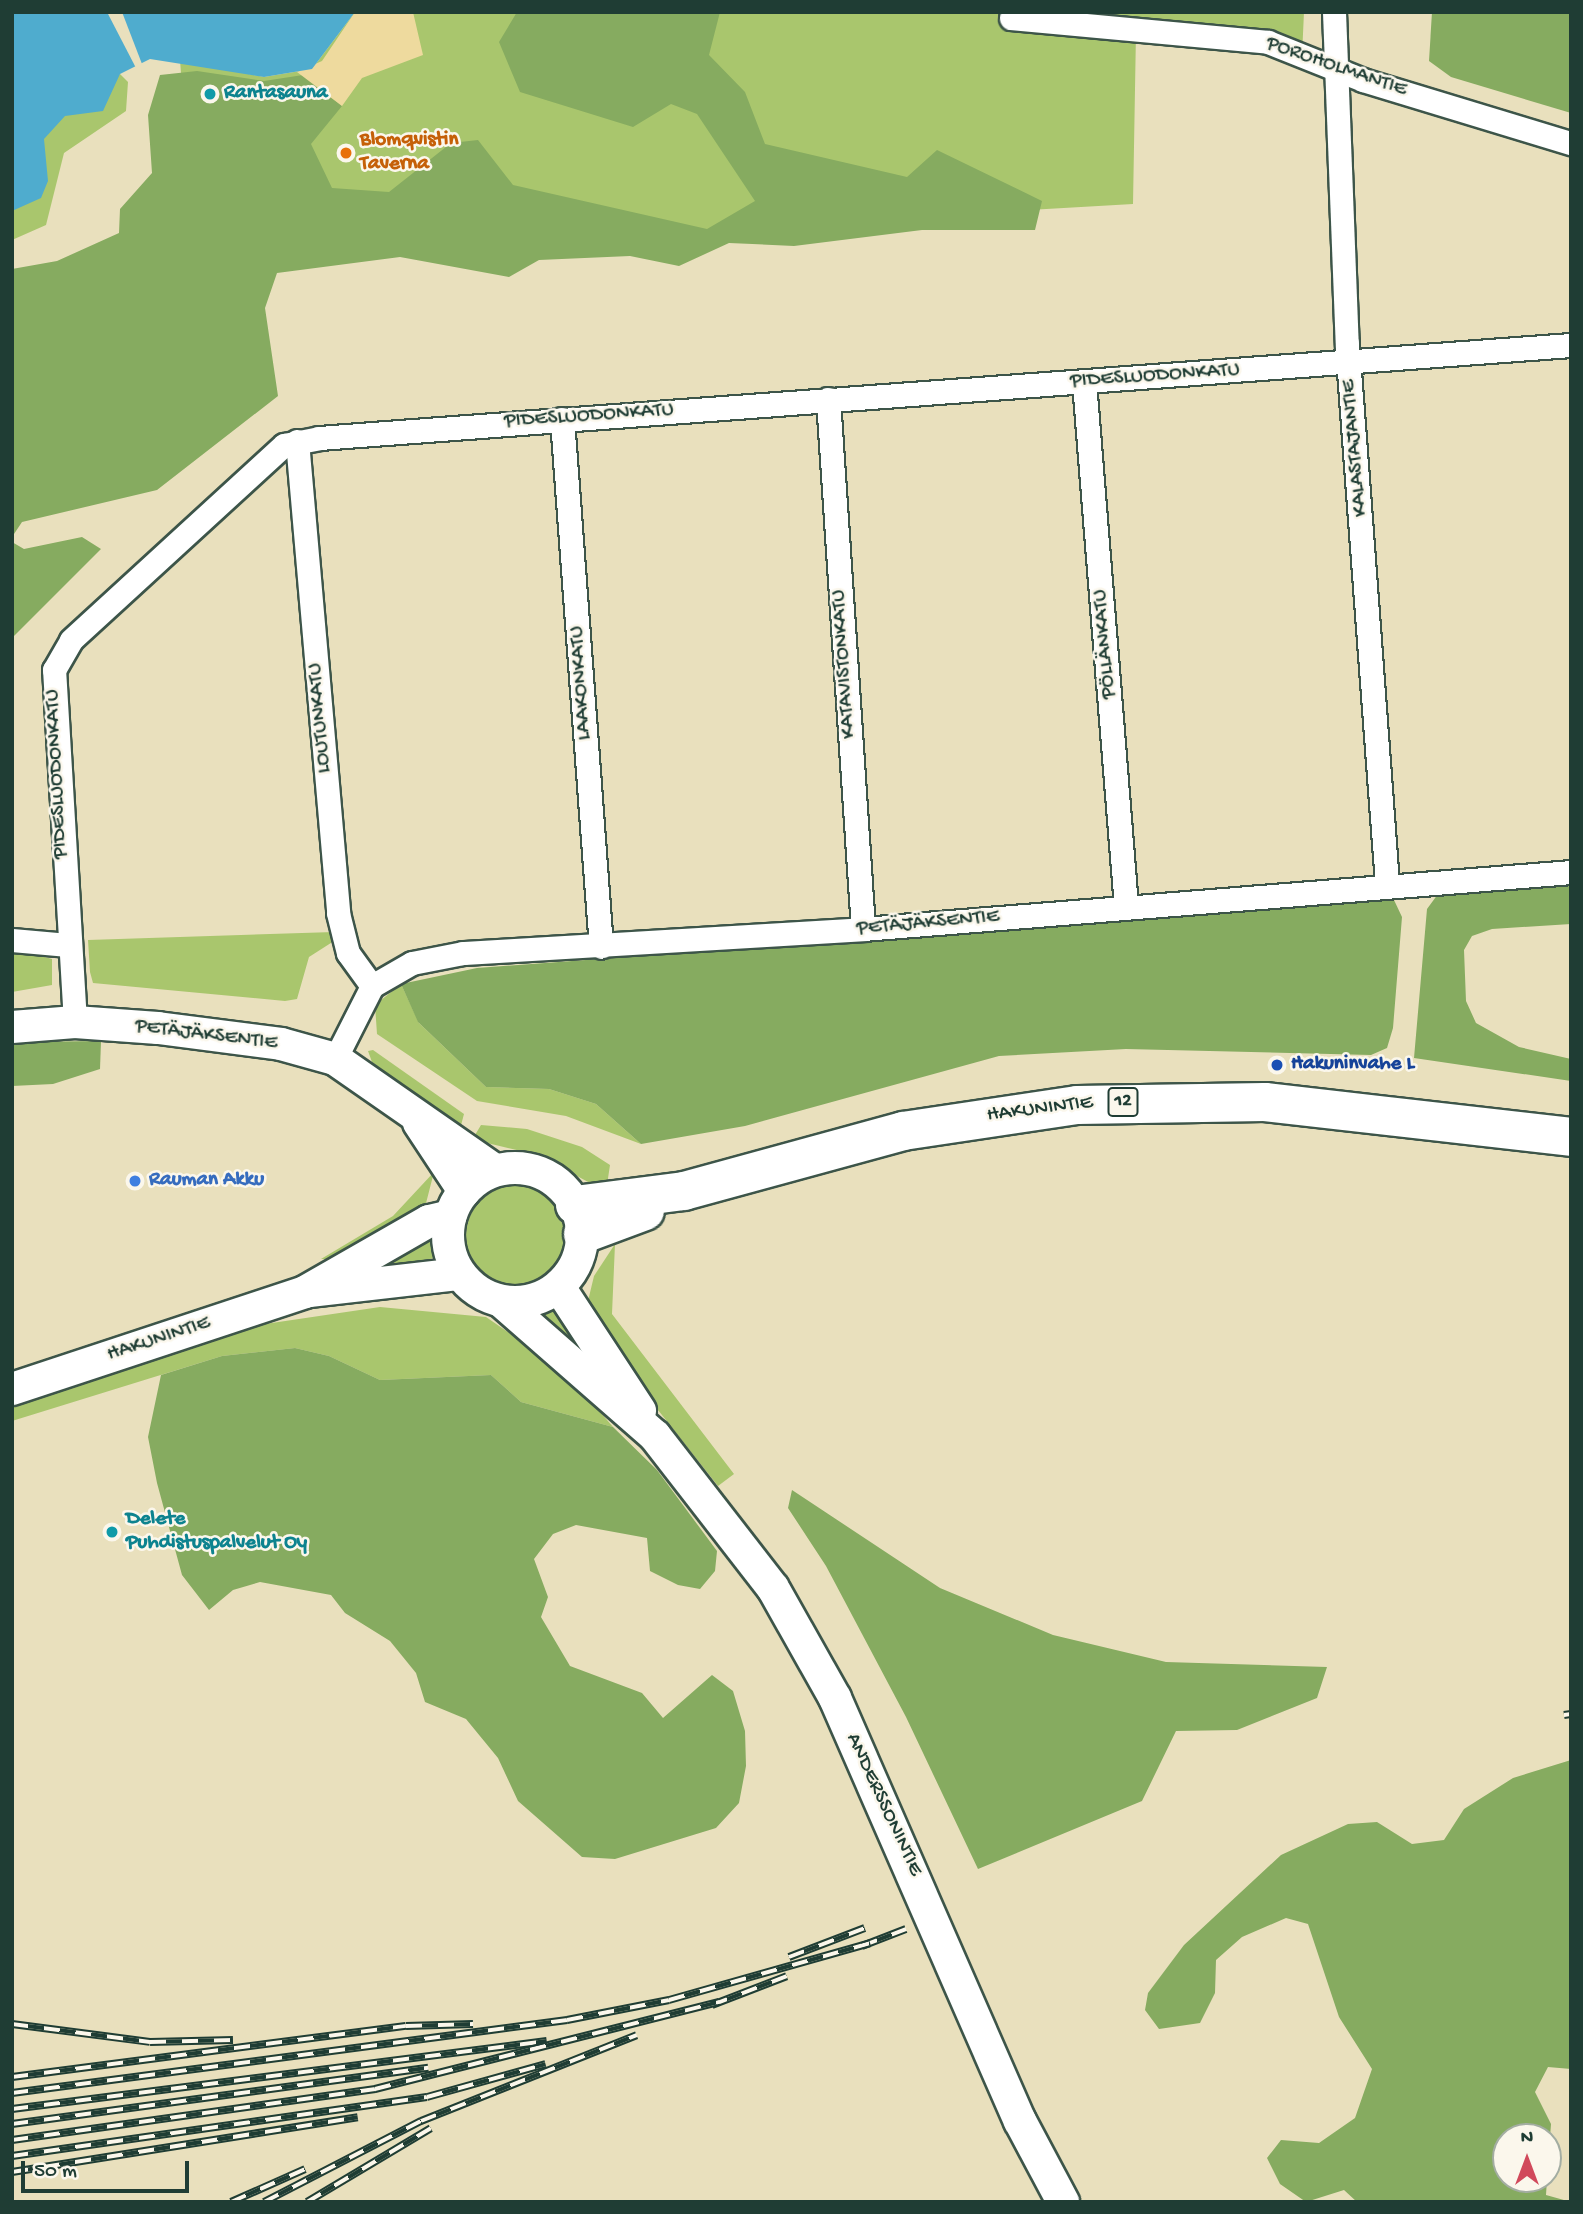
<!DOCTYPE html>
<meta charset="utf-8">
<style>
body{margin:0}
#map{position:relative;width:1583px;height:2214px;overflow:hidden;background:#e9e0bd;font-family:"Gochi Hand",sans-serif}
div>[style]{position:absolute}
.green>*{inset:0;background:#a9c66d}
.round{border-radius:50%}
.forest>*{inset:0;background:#86ab60}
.sand>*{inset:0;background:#eeda9e}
.water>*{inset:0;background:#4facce}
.pier>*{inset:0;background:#e9e0bd}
.roads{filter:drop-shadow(2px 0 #3d5549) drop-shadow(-2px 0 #3d5549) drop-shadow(0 2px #3d5549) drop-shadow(0 -2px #3d5549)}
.street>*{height:23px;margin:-11.5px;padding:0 11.5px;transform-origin:11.5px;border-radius:11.5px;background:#fff}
.secondary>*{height:32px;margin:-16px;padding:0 16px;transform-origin:16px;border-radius:16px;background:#fff}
.secondary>.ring{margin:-16px;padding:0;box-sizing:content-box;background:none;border:32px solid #fff;border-radius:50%}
.highway>*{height:38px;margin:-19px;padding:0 19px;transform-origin:19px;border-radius:19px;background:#fff}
.rail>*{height:8px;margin-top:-4px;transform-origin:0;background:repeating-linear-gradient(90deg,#fbf7ec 0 16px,#1f3d34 0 32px);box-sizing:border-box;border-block:2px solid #1f3d34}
.dots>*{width:19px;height:19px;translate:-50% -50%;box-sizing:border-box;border:4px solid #fbf7ec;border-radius:50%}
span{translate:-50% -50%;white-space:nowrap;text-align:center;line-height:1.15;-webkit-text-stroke:5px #fbf7ec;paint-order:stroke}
.shield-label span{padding:2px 5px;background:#fbf7ec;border:2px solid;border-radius:5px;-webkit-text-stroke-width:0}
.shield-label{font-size:19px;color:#1f3d34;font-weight:700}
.street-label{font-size:21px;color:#1f3d34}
.culture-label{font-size:21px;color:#0d838f;font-weight:700}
.left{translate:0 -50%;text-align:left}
.food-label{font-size:21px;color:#c56008;font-weight:700}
.transit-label{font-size:21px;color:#164399;font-weight:700}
.shop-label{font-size:21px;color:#366cbe;font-weight:700}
.frame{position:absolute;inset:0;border:14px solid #1f3d34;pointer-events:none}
.north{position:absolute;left:1492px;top:2123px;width:70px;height:70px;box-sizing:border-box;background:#fbf7ec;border:2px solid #a3ada2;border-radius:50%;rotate:0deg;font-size:19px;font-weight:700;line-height:28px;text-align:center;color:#1f3d34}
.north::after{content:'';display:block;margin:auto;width:24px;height:32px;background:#d1495b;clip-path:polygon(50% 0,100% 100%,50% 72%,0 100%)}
.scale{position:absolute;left:21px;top:2161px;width:168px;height:32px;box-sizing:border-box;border:4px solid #1f3d34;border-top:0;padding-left:9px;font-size:21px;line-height:24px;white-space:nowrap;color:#1f3d34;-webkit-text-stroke:5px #fbf7ec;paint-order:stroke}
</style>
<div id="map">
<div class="green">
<i style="clip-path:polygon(355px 12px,1304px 12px,1302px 56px,1136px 32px,1133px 204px,195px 259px,180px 60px,264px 77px,312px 69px)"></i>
<i style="clip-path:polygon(120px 74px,128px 82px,126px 111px,64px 153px,46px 225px,12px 240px,12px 115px)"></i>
<i style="clip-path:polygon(334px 932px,334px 941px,309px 957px,297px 999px,285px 1001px,93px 983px,90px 972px,88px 940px)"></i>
<i style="clip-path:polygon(12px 948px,52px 959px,52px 985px,12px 992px)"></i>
<i style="clip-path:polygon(401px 984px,419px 1023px,486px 1087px,549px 1089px,596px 1104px,641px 1144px,566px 1116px,477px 1101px,377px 1034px,375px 1005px)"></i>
<i style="clip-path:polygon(373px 1050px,464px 1114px,460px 1129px,372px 1062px,368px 1051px)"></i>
<i style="clip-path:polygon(481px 1125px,527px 1129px,582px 1147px,610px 1165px,607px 1185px,590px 1183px,538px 1155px,483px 1142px,475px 1135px)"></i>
<i style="clip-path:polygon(434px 1172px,424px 1211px,339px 1259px,321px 1259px,393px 1216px)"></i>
<i class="round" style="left:466px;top:1185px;width:102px;height:102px"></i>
<i style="clip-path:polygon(437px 1227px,438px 1257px,379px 1271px,377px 1262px)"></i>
<i style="clip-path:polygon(615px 1244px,612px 1314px,734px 1474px,718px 1486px,598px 1334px,588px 1301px,594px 1276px)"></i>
<i style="clip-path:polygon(380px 1307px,486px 1317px,566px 1372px,613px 1427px,521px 1402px,491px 1375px,380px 1380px,329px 1356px,295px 1348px,222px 1356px,12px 1421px,13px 1404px,131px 1365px,265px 1324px)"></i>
<i style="clip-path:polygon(555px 1310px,579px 1339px,569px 1345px,535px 1317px)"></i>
</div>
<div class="forest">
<i style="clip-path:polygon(517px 12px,720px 12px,709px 55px,745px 92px,765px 144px,907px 177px,937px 150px,1042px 201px,1035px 230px,922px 230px,794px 246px,729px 243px,679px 266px,630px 256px,539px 260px,509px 277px,400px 257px,277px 273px,265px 308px,278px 396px,157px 490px,22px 522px,12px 537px,12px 269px,57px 261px,119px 233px,120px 209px,152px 173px,148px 115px,160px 75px,197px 71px,264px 81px,303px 75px,342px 106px,311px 144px,332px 188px,389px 192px,451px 143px,478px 140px,513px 185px,707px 229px,755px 201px,697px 114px,671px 104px,633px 127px,520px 92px,499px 42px)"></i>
<i style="clip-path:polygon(1432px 12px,1571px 12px,1571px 113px,1451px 77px,1429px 61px)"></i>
<i style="clip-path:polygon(82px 537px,101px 549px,12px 638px,12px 542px,24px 549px)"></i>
<i style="clip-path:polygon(1571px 885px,1571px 924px,1492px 929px,1472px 936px,1464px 950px,1466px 1001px,1476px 1023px,1519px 1047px,1571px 1059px,1571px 1081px,1414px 1058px,1427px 909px,1438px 894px)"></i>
<i style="clip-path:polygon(1394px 900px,1402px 917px,1393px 1028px,1387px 1048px,1371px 1055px,1126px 1049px,999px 1056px,745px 1126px,641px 1144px,596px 1104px,549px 1089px,486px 1087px,418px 1022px,401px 984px,477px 968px)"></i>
<i style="clip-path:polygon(101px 1041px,100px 1069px,53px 1084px,12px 1086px,12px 1042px)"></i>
<i style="clip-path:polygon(295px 1348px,329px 1356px,380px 1380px,491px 1375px,521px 1402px,613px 1427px,657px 1470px,717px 1551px,715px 1571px,700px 1589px,678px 1585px,650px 1571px,647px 1538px,576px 1525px,553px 1534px,534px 1559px,548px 1597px,541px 1617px,570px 1666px,642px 1693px,663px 1718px,712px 1675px,733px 1691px,745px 1731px,746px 1766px,739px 1803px,716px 1828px,615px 1859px,582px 1857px,518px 1801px,498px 1758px,466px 1719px,425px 1702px,416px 1673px,390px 1641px,345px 1613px,331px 1595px,260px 1582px,233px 1590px,209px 1610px,182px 1575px,157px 1483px,148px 1437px,161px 1375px,222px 1356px)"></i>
<i style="clip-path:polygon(792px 1490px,940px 1588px,1053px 1635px,1166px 1662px,1327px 1667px,1317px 1698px,1237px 1730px,1176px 1731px,1142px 1801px,978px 1869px,906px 1717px,826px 1566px,788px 1508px)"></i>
<i style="clip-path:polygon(1571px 1760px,1571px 2069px,1548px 2067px,1535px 2092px,1551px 2124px,1548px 2163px,1548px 2137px,1506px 2137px,1506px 2179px,1547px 2179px,1546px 2195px,1571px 2202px,1357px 2202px,1344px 2190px,1306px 2202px,1280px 2184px,1267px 2158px,1281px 2140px,1319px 2143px,1355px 2118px,1372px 2069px,1339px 2017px,1308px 1924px,1286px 1918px,1242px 1937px,1216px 1960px,1215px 1993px,1200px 2023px,1159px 2029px,1145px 2010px,1148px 1993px,1184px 1945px,1281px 1855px,1348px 1824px,1377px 1822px,1412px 1844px,1444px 1840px,1464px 1809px,1513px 1778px)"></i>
</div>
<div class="sand">
<i style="clip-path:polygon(355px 12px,413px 12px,423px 55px,362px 78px,342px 106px,297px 72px,322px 61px)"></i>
</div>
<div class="water">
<i style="clip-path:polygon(12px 12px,355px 12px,312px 69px,264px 77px,150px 59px,120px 74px,103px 111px,65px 116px,44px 139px,48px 181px,41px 198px,12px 211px)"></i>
</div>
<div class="pier">
<i style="clip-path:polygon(107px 12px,122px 12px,142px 64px,136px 68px)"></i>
</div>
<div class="roads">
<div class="street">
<i style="left:1334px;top:12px;width:332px;rotate:87.8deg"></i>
<i style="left:1347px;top:344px;width:540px;rotate:85.76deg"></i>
<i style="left:1011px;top:18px;width:258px;rotate:5.3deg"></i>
<i style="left:1268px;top:42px;width:102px;rotate:21.8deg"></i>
<i style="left:1363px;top:80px;width:217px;rotate:16.9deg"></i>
<i style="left:1084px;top:382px;width:526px;rotate:85.42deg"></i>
<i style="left:828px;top:399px;width:531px;rotate:86.22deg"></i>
<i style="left:562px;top:419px;width:529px;rotate:85.78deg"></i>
<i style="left:297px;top:441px;width:474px;rotate:85deg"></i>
<i style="left:338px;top:913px;width:41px;rotate:76deg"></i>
<i style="left:348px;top:953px;width:41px;rotate:54deg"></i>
<i style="left:12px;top:940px;width:56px;rotate:5.1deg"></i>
<i style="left:75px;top:1022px;width:353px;rotate:-93.4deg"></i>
<i style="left:54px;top:670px;width:34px;rotate:-60deg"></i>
<i style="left:71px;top:640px;width:289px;rotate:-42.5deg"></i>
<i style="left:284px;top:445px;width:36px;rotate:-11deg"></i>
<i style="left:319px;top:438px;width:1255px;rotate:-4.25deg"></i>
<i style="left:335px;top:1059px;width:82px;rotate:-63.1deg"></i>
<i style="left:372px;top:986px;width:46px;rotate:-29.9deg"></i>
<i style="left:412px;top:963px;width:52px;rotate:-11.1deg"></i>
<i style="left:463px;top:953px;width:401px;rotate:-3.4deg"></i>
<i style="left:863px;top:929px;width:710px;rotate:-4.6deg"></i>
</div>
<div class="secondary">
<i style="left:12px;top:1027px;width:63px;rotate:-4.5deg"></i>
<i style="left:75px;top:1022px;width:83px;rotate:4.1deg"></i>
<i style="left:158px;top:1028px;width:124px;rotate:7.4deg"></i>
<i style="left:281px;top:1044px;width:56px;rotate:15.5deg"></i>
<i style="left:335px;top:1059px;width:195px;rotate:34.8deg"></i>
<i style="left:419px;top:1123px;width:82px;rotate:56.5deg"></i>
<i class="ring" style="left:448px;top:1168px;width:102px;height:102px"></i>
<i style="left:559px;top:1287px;width:148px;rotate:56.8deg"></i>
<i style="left:310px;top:1291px;width:150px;rotate:-6.5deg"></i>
<i style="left:502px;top:1302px;width:203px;rotate:41.2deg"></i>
<i style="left:655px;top:1436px;width:192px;rotate:52.2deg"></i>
<i style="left:773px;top:1588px;width:126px;rotate:60.6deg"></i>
<i style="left:835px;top:1698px;width:462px;rotate:66.4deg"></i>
<i style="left:1020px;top:2121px;width:92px;rotate:62deg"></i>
<i style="left:12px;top:1389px;width:309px;rotate:-18.3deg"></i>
<i style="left:305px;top:1292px;width:143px;rotate:-29.8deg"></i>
<i style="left:429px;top:1221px;width:22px;rotate:-13deg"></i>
</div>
<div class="highway">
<i style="left:575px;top:1205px;width:110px;rotate:-7.3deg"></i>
<i style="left:684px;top:1191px;width:227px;rotate:-15.3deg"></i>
<i style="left:903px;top:1131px;width:176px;rotate:-8.5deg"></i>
<i style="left:1077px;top:1105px;width:188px;rotate:-0.9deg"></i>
<i style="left:1265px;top:1102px;width:308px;rotate:6.5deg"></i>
<i style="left:583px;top:1234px;width:66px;rotate:-20.4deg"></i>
</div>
</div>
<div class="rail">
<i style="left:1564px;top:1715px;width:7px;rotate:-8deg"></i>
<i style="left:862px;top:1946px;width:47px;rotate:-21.1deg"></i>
<i style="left:789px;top:1957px;width:81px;rotate:-20.9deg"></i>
<i style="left:712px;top:2005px;width:80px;rotate:-21.1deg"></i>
<i style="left:12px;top:2024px;width:139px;rotate:7.4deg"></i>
<i style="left:150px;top:2042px;width:83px;rotate:-1.4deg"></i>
<i style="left:12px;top:2077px;width:397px;rotate:-7.4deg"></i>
<i style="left:406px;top:2026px;width:67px;rotate:-1.7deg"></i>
<i style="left:12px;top:2093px;width:560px;rotate:-7.49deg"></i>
<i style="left:567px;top:2020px;width:104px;rotate:-11.1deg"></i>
<i style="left:669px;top:2000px;width:209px;rotate:-15.8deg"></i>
<i style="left:12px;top:2109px;width:539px;rotate:-7.24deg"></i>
<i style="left:12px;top:2124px;width:420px;rotate:-7.7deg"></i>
<i style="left:12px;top:2140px;width:367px;rotate:-8deg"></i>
<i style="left:375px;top:2089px;width:355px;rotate:-14.2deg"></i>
<i style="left:12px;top:2156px;width:419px;rotate:-8.1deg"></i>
<i style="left:427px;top:2097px;width:123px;rotate:-15.5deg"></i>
<i style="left:12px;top:2172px;width:350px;rotate:-9deg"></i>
<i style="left:231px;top:2202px;width:81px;rotate:-24deg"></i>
<i style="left:264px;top:2202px;width:177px;rotate:-27.3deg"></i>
<i style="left:421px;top:2121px;width:232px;rotate:-21.7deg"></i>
<i style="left:307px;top:2202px;width:144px;rotate:-30.8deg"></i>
</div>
<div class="dots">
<i style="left:210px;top:94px;background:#0f9aa8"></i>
<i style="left:346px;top:153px;background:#e8710a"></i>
<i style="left:1277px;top:1065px;background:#1a4fb4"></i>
<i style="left:135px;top:1181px;background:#3f7fe0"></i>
<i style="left:112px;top:1532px;background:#0f9aa8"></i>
</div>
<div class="shield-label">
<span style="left:1123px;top:1102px">12</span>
</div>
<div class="street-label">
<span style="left:1336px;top:68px;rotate:19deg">POROHOLMANTIE</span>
<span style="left:1155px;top:377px;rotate:-4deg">PIDESLUODONKATU</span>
<span style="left:589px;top:417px;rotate:-4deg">PIDESLUODONKATU</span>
<span style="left:1356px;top:448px;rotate:-95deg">KALASTAJANTIE</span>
<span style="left:1106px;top:644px;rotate:-95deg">PÖLLÄNKATU</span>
<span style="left:845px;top:664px;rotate:-94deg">KATAVISTONKATU</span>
<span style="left:582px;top:683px;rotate:-94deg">LAAKONKATU</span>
<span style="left:321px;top:718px;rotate:-95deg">LOUTUNKATU</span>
<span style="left:58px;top:774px;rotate:-93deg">PIDESLUODONKATU</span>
<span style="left:928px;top:924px;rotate:-5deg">PETÄJÄKSENTIE</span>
<span style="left:206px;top:1036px;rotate:7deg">PETÄJÄKSENTIE</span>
<span style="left:1040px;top:1110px;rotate:-7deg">HAKUNINTIE</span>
<span style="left:159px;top:1340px;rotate:-18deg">HAKUNINTIE</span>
<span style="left:883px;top:1805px;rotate:65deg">ANDERSSONINTIE</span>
</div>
<div class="culture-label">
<span class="left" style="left:224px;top:94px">Rantasauna</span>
<span class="left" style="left:126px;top:1532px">Delete<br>Puhdistuspalvelut Oy</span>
</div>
<div class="food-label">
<span class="left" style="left:360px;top:153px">Blomqvistin<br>Taverna</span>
</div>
<div class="transit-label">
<span class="left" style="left:1291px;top:1065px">Hakuninvahe L</span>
</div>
<div class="shop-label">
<span class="left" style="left:149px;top:1181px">Rauman Akku</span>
</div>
<div class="frame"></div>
<div class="north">N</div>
<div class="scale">50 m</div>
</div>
